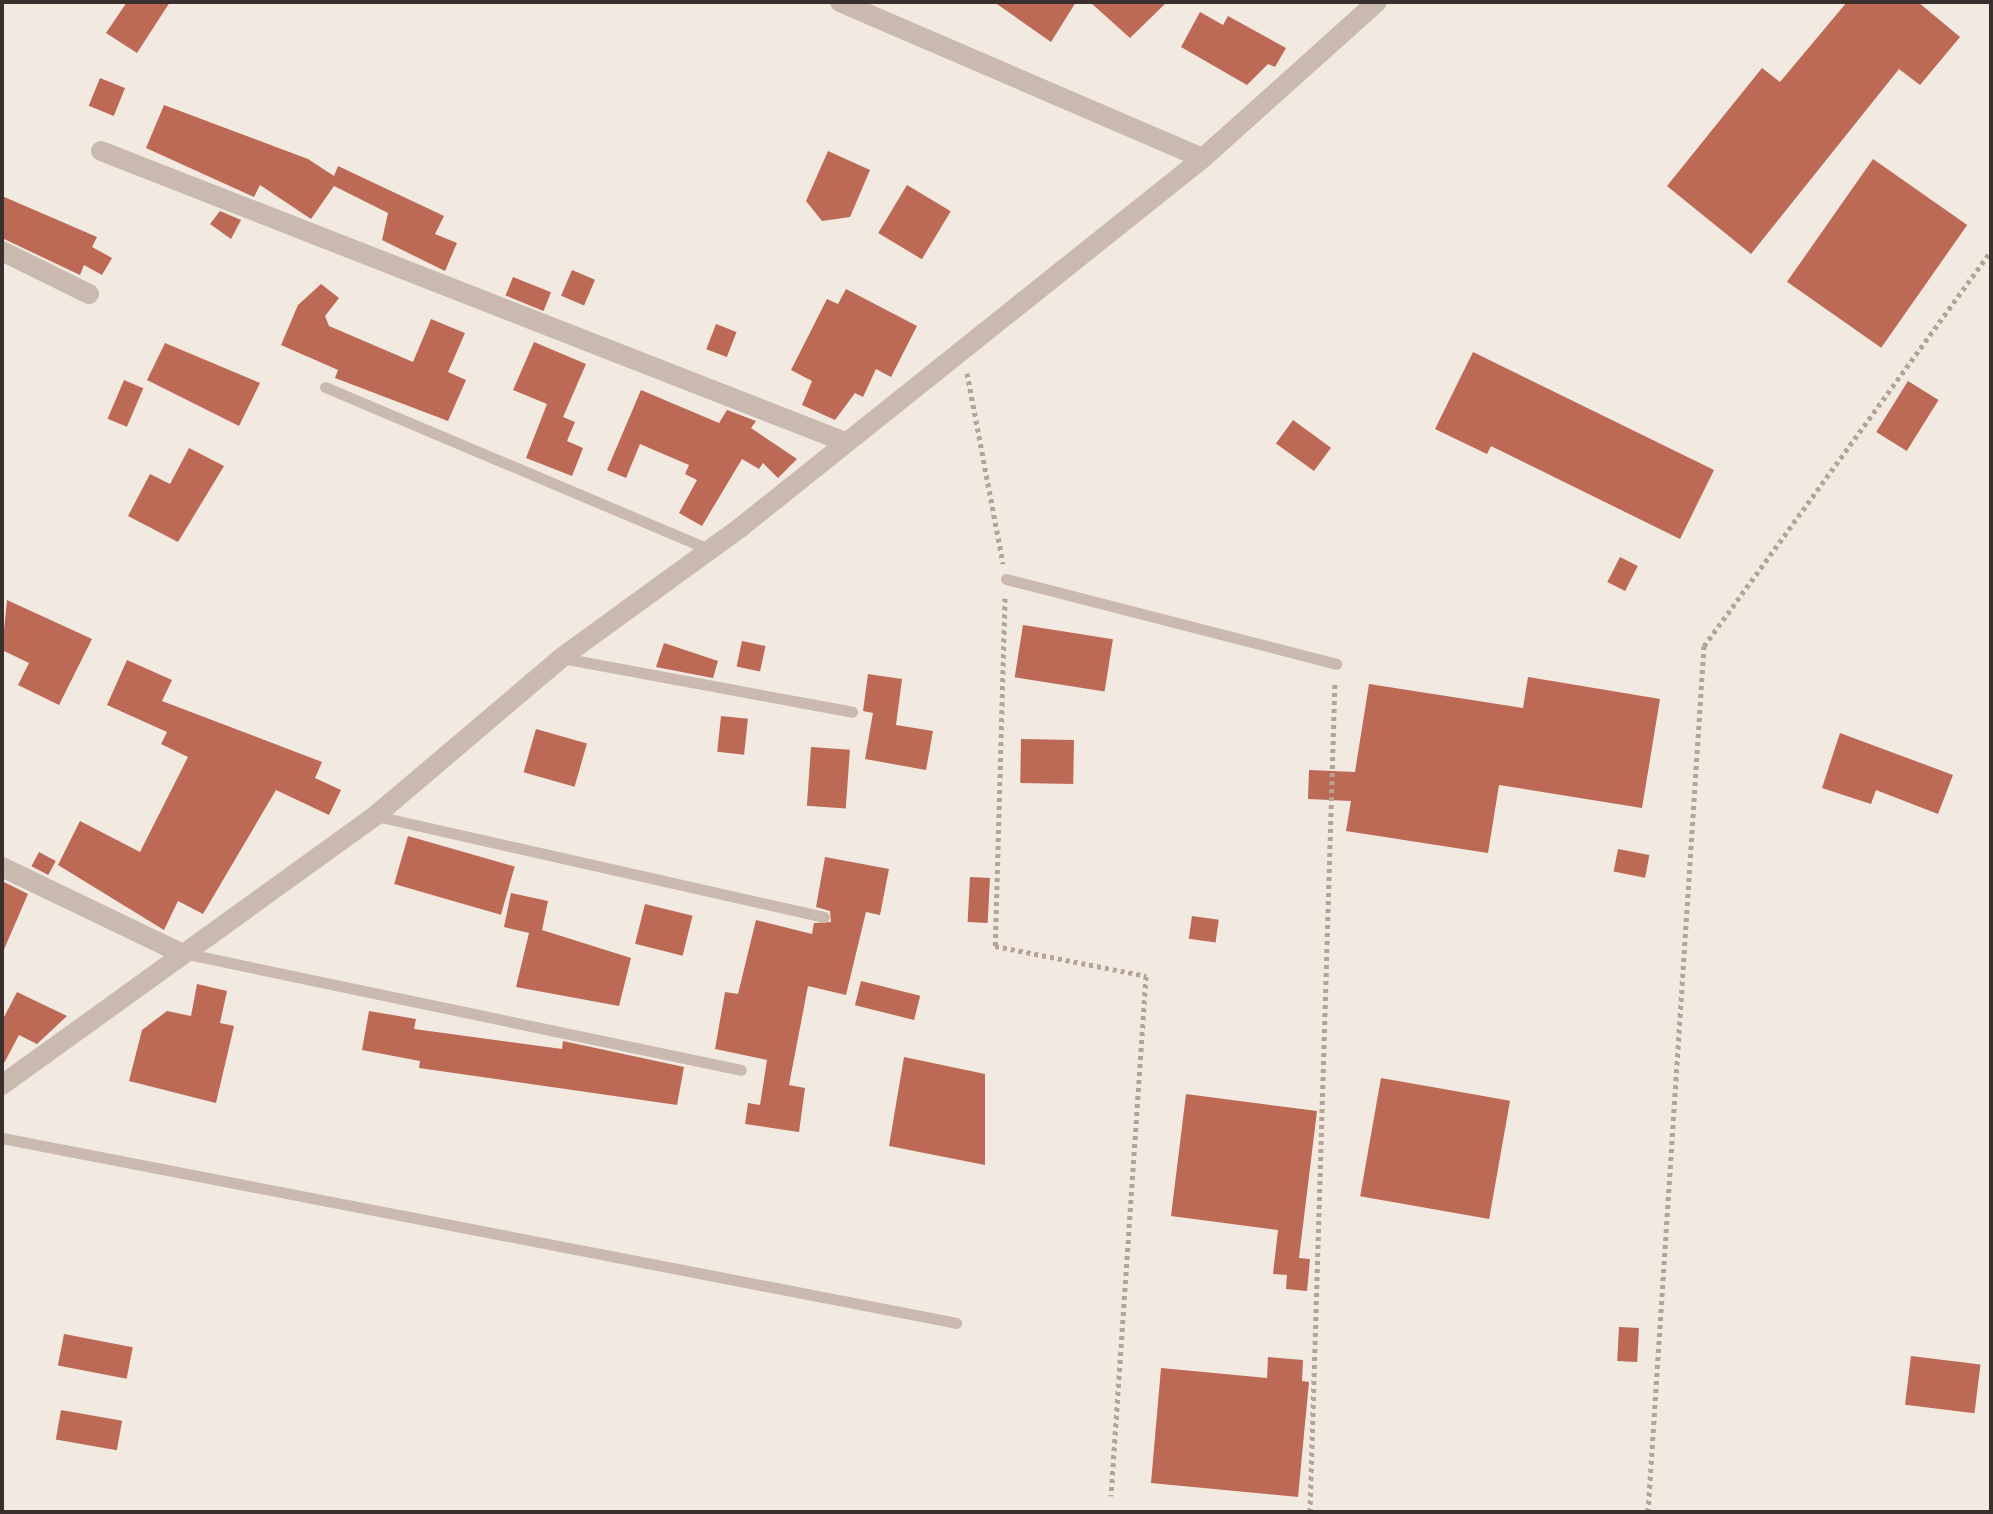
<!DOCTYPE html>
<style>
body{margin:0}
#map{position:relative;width:1993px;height:1514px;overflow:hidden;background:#f2e9e1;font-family:"Noto Sans",sans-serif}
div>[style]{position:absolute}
.building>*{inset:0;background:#bc6955;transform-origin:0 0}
.path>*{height:5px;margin-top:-2.5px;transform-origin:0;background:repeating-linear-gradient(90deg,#b5a398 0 4px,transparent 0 8px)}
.lane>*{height:11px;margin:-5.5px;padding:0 5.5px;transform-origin:5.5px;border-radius:5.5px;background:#c9b9ae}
.street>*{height:20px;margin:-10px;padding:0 10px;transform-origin:10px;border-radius:10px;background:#c9b9ae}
span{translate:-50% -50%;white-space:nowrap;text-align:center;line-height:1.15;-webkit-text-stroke:6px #f9f4ee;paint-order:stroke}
.frame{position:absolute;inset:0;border:4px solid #392f2c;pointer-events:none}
</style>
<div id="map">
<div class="building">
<i style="clip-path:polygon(127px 2px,170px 2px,137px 53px,106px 33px)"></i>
<i style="clip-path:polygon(994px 2px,1076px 2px,1051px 42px)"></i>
<i style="clip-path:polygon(1090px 2px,1167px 2px,1130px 38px)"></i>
<i style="clip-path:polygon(1847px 2px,1918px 2px,1960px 37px,1920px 85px,1899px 69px,1751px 254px,1667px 186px,1762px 68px,1780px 82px)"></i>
<i style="clip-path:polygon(1200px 12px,1223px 25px,1228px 16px,1286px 48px,1275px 67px,1268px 64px,1247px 85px,1181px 47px)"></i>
<i style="left:100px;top:78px;width:27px;height:30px;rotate:22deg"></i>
<i style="clip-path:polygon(164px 105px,308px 159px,334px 176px,338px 166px,444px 216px,435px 234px,457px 243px,445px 271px,382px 240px,388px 213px,334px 186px,311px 219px,260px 185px,254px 197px,146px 148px)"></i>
<i style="clip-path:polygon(828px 151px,870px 170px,850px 217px,822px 221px,806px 201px)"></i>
<i style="left:1873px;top:159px;width:115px;height:150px;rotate:35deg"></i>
<i style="left:907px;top:185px;width:51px;height:56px;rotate:31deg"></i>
<i style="clip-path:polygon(2px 196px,97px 237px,92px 247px,112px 258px,102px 275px,84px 265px,80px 275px,2px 238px)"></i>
<i style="clip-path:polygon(220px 211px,241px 220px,231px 239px,210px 224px)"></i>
<i style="left:572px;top:270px;width:25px;height:28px;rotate:23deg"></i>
<i style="left:513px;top:277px;width:41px;height:20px;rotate:22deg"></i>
<i style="clip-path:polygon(321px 284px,339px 298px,325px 316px,329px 326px,413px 362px,431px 319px,465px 333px,448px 372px,466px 380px,448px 421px,335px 378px,338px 370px,281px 345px,298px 305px)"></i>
<i style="clip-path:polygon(846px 289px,917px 326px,891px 377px,876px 369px,863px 397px,855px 393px,835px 420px,802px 405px,812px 381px,791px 370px,827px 299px,838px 304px)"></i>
<i style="left:716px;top:324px;width:22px;height:27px;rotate:21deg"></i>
<i style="clip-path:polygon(534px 342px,586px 364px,563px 417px,575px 422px,567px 441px,583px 448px,572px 476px,526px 458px,547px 404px,513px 390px)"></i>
<i style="clip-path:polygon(165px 343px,260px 383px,239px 426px,147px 380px)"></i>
<i style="clip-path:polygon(1473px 352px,1714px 470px,1680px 539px,1491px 446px,1487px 454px,1435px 429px)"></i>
<i style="left:124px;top:380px;width:21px;height:42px;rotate:23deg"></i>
<i style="left:1908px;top:381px;width:36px;height:60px;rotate:32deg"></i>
<i style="clip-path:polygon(641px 390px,719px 423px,727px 410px,756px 421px,751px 428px,797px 459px,778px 478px,763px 463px,759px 469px,742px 459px,702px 526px,679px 513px,697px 480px,685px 474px,689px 465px,640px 444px,626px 478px,607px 470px)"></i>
<i style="left:1293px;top:420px;width:47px;height:29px;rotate:36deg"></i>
<i style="clip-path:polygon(189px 448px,224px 466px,178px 542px,128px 516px,150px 474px,170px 484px)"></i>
<i style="left:1620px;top:557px;width:20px;height:28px;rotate:27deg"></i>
<i style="clip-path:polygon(7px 600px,92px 639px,59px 705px,18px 685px,29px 663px,2px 650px)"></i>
<i style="left:1023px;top:625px;width:91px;height:53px;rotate:9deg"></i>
<i style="left:742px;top:641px;width:24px;height:26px;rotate:12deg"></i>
<i style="clip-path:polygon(664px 643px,718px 661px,713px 678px,656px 667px)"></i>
<i style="clip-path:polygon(127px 660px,172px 680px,162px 701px,322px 762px,315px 778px,341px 790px,329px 815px,276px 790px,203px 914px,178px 901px,164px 930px,58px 865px,80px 821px,140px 852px,188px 757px,161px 744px,167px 732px,107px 705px)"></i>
<i style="clip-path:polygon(868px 674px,902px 679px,896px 725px,933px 731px,926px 770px,865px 759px,873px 713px,863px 711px)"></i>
<i style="clip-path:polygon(1528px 677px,1660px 699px,1642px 808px,1499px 785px,1488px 853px,1346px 831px,1351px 801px,1308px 799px,1309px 770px,1355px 772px,1369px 684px,1523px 708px)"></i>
<i style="left:721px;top:716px;width:27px;height:36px;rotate:6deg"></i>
<i style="left:536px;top:729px;width:53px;height:45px;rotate:16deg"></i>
<i style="clip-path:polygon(1840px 733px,1953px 775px,1938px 814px,1876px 790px,1871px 804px,1822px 788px)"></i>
<i style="left:1021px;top:739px;width:53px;height:44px;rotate:1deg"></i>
<i style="left:811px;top:747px;width:39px;height:59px;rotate:4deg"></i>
<i style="left:408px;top:836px;width:111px;height:50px;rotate:16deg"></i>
<i style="left:1618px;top:849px;width:32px;height:23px;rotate:11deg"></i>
<i style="left:39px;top:852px;width:19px;height:16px;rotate:28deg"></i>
<i style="clip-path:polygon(825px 857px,889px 869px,880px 915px,866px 912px,846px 995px,808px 986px,789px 1085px,805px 1088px,799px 1132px,745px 1124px,748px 1103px,760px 1105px,767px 1060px,715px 1049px,725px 992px,738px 994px,756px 920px,812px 934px,814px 923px,831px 922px,830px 911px,816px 907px)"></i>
<i style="left:970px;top:877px;width:20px;height:45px;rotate:3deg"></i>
<i style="clip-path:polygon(2px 881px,28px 894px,2px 954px)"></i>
<i style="clip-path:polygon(511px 893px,548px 901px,542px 930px,631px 958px,619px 1006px,516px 987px,529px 933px,504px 927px)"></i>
<i style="left:645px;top:904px;width:49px;height:41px;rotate:14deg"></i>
<i style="left:1192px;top:916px;width:27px;height:23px;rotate:8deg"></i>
<i style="left:861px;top:981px;width:61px;height:25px;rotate:14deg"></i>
<i style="clip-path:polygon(197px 984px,227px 991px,220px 1023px,234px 1026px,216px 1103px,129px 1081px,142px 1030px,167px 1011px,191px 1016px)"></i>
<i style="clip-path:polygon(17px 992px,67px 1016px,37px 1044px,19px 1035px,2px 1067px,2px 1021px)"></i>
<i style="clip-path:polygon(369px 1011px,416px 1019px,414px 1029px,562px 1049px,563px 1041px,684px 1067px,677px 1105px,419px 1068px,420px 1061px,362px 1050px)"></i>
<i style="clip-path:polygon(904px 1057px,985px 1074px,985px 1165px,889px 1146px)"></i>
<i style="left:1381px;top:1078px;width:131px;height:120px;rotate:10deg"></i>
<i style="clip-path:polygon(1186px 1094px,1317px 1111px,1299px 1258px,1310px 1259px,1307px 1291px,1286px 1289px,1287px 1275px,1273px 1274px,1278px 1230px,1171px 1216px)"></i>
<i style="left:1619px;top:1327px;width:20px;height:34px;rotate:3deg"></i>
<i style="left:64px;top:1334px;width:70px;height:32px;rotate:11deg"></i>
<i style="left:1911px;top:1356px;width:70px;height:49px;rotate:7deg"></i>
<i style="clip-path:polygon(1268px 1357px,1303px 1360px,1302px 1381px,1309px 1382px,1298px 1497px,1151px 1483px,1161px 1368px,1267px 1378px)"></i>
<i style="left:61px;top:1410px;width:62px;height:30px;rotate:10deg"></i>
</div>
<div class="path">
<i style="left:967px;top:373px;width:194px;rotate:79.3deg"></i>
<i style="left:1005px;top:598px;width:348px;rotate:91.6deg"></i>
<i style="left:995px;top:946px;width:154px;rotate:11.2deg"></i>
<i style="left:1146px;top:976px;width:521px;rotate:93.85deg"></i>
<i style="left:1310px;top:1512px;width:831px;rotate:-88.28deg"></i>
<i style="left:1648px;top:1512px;width:868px;rotate:-86.3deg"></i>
<i style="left:1704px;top:646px;width:488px;rotate:-54deg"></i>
</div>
<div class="lane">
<i style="left:325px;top:387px;width:418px;rotate:22.9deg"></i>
<i style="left:1006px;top:579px;width:341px;rotate:14.4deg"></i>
<i style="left:562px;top:658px;width:295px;rotate:10.5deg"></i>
<i style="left:376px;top:816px;width:459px;rotate:12.7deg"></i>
<i style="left:183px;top:953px;width:570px;rotate:11.84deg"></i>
<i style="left:2px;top:1138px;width:972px;rotate:10.97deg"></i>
</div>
<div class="street">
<i style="left:840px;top:2px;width:395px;rotate:23.3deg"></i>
<i style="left:101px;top:151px;width:799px;rotate:21.36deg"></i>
<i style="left:2px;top:251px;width:97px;rotate:26.3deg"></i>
<i style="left:2px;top:867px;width:196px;rotate:25.7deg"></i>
<i style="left:2px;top:1085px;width:460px;rotate:-35.8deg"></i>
<i style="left:375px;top:816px;width:244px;rotate:-40.3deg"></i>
<i style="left:561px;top:658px;width:223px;rotate:-36deg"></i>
<i style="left:741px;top:527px;width:591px;rotate:-38.61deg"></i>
<i style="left:1203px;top:158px;width:234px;rotate:-41.9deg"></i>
</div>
<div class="frame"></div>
</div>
